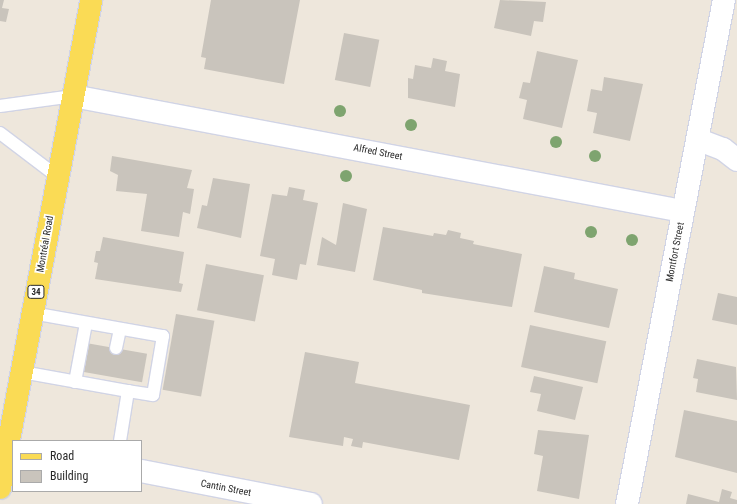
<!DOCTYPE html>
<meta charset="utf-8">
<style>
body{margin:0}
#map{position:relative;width:737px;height:504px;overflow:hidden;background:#eee7dc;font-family:"Roboto Condensed",sans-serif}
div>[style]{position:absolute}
.building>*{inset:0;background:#c9c4bc;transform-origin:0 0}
.roads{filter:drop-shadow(1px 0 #d1d4e5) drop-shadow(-1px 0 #d1d4e5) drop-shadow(0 1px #d1d4e5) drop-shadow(0 -1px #d1d4e5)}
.service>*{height:12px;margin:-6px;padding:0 6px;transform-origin:6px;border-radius:6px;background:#fff}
.minor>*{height:22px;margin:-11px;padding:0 11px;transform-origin:11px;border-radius:11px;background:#fff}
.primary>*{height:22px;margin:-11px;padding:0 11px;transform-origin:11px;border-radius:11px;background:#fadb55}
.trees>*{width:12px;height:12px;margin:-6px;border-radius:50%;background:#7ea46f}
span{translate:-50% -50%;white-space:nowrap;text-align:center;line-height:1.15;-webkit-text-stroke:3.5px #fff;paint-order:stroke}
.shield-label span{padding:1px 3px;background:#fff;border:1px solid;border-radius:3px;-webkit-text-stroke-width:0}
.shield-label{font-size:9px;color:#2b2b2b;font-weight:700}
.street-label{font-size:10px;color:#2b2b2b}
.legend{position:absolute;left:12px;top:440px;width:130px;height:52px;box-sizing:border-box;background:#fff;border:1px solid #aaa;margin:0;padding:5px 7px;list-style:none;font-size:12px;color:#2b2b2b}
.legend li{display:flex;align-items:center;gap:8px;height:20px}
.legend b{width:20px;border:1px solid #aaa}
</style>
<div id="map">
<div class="building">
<i style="clip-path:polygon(0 0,4px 0,2px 8px,9px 9px,6px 22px,0 21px)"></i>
<i style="clip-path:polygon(211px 0,300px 0,284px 84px,204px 69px,206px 58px,201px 57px)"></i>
<i style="clip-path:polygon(500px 0,546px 2px,543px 22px,534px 21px,531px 36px,494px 28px)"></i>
<i style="left:344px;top:33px;width:36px;height:48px;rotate:11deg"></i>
<i style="clip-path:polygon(537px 51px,578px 60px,562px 128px,523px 119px,527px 100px,519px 98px,523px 82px,530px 83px)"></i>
<i style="clip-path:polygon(433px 58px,447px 61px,445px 71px,460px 74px,455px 107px,408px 98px,408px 78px,413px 79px,415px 65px,431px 68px)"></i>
<i style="clip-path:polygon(604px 77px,643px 84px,630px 141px,593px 133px,597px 113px,587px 111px,591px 89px,602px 91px)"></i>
<i style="clip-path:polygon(112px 156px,192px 170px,187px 188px,194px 189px,190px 214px,183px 212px,179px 237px,141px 231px,147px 194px,116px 191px,118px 175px,110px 171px)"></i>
<i style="clip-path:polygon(213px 178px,250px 184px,241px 238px,197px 228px,202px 205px,207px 206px)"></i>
<i style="clip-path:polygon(289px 187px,305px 190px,303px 200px,318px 203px,306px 265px,300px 264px,297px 280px,272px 275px,275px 259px,260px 256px,272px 194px,287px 196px)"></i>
<i style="clip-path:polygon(343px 203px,367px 209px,355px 272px,317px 265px,322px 237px,336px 245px)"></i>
<i style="clip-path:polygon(383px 227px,433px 236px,434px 233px,446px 235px,448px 230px,461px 233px,460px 238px,474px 241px,473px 244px,522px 254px,512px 307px,422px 293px,422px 290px,373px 280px)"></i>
<i style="clip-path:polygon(103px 237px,184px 252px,179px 283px,183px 284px,181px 292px,95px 279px,98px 263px,94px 262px,96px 251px,100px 251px)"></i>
<i style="left:206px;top:264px;width:59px;height:47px;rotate:11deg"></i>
<i style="clip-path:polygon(544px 266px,575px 273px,574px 279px,618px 289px,609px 328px,534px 312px)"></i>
<i style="clip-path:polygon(718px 293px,737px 297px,737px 325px,712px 320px)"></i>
<i style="left:176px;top:314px;width:39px;height:77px;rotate:10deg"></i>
<i style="left:530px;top:325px;width:78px;height:43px;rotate:12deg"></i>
<i style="left:86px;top:343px;width:62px;height:29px;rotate:10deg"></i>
<i style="clip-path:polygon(305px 352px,359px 362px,355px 383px,470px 405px,459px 460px,363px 442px,362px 448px,351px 446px,353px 439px,344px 437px,343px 446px,289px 437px)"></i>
<i style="clip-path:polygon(697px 359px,736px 367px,737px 400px,696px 392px,698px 379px,693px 378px)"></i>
<i style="clip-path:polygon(534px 376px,583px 387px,575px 420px,537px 411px,541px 394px,530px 392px)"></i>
<i style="clip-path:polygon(684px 410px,737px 421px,737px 473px,675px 457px)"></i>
<i style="clip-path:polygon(538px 430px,589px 435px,579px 499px,537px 491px,543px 456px,534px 454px)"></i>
<i style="clip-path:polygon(722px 489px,732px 492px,730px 498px,737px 500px,737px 504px,686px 504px,688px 494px,719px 502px)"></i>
</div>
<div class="roads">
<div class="service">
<i style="left:0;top:106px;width:74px;rotate:-7.8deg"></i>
<i style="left:0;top:133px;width:73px;rotate:37.2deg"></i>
<i style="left:32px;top:313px;width:133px;rotate:10deg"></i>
<i style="left:163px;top:336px;width:60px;rotate:99.6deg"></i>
<i style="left:153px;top:395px;width:25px;rotate:-171deg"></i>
<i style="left:128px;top:391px;width:51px;rotate:99.1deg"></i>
<i style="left:116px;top:348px;width:19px;rotate:-78deg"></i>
<i style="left:22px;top:372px;width:108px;rotate:10.2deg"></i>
<i style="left:75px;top:382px;width:60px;rotate:-79.4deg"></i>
</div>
<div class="minor">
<i style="left:73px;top:96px;width:620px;rotate:10.69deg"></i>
<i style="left:699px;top:140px;width:26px;rotate:21deg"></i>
<i style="left:723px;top:149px;width:18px;rotate:38deg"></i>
<i style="left:141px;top:471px;width:173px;rotate:11deg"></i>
<i style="left:627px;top:504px;width:513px;rotate:-79.11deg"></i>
</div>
<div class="primary">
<i style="left:0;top:488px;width:496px;rotate:-79.4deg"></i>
</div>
</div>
<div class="trees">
<i style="left:340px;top:111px"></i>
<i style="left:411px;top:125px"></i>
<i style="left:556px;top:142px"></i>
<i style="left:595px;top:156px"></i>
<i style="left:346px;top:176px"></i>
<i style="left:591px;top:232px"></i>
<i style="left:632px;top:240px"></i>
</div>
<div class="shield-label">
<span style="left:36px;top:292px">34</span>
</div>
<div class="street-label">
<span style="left:378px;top:152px;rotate:11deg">Alfred Street</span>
<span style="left:45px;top:244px;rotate:-80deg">Montréal Road</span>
<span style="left:675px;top:252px;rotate:-79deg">Montfort Street</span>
<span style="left:226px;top:488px;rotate:11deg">Cantin Street</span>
</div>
<ul class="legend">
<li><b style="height:5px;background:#fadb55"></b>Road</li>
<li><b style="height:11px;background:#c9c4bc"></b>Building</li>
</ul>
</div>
